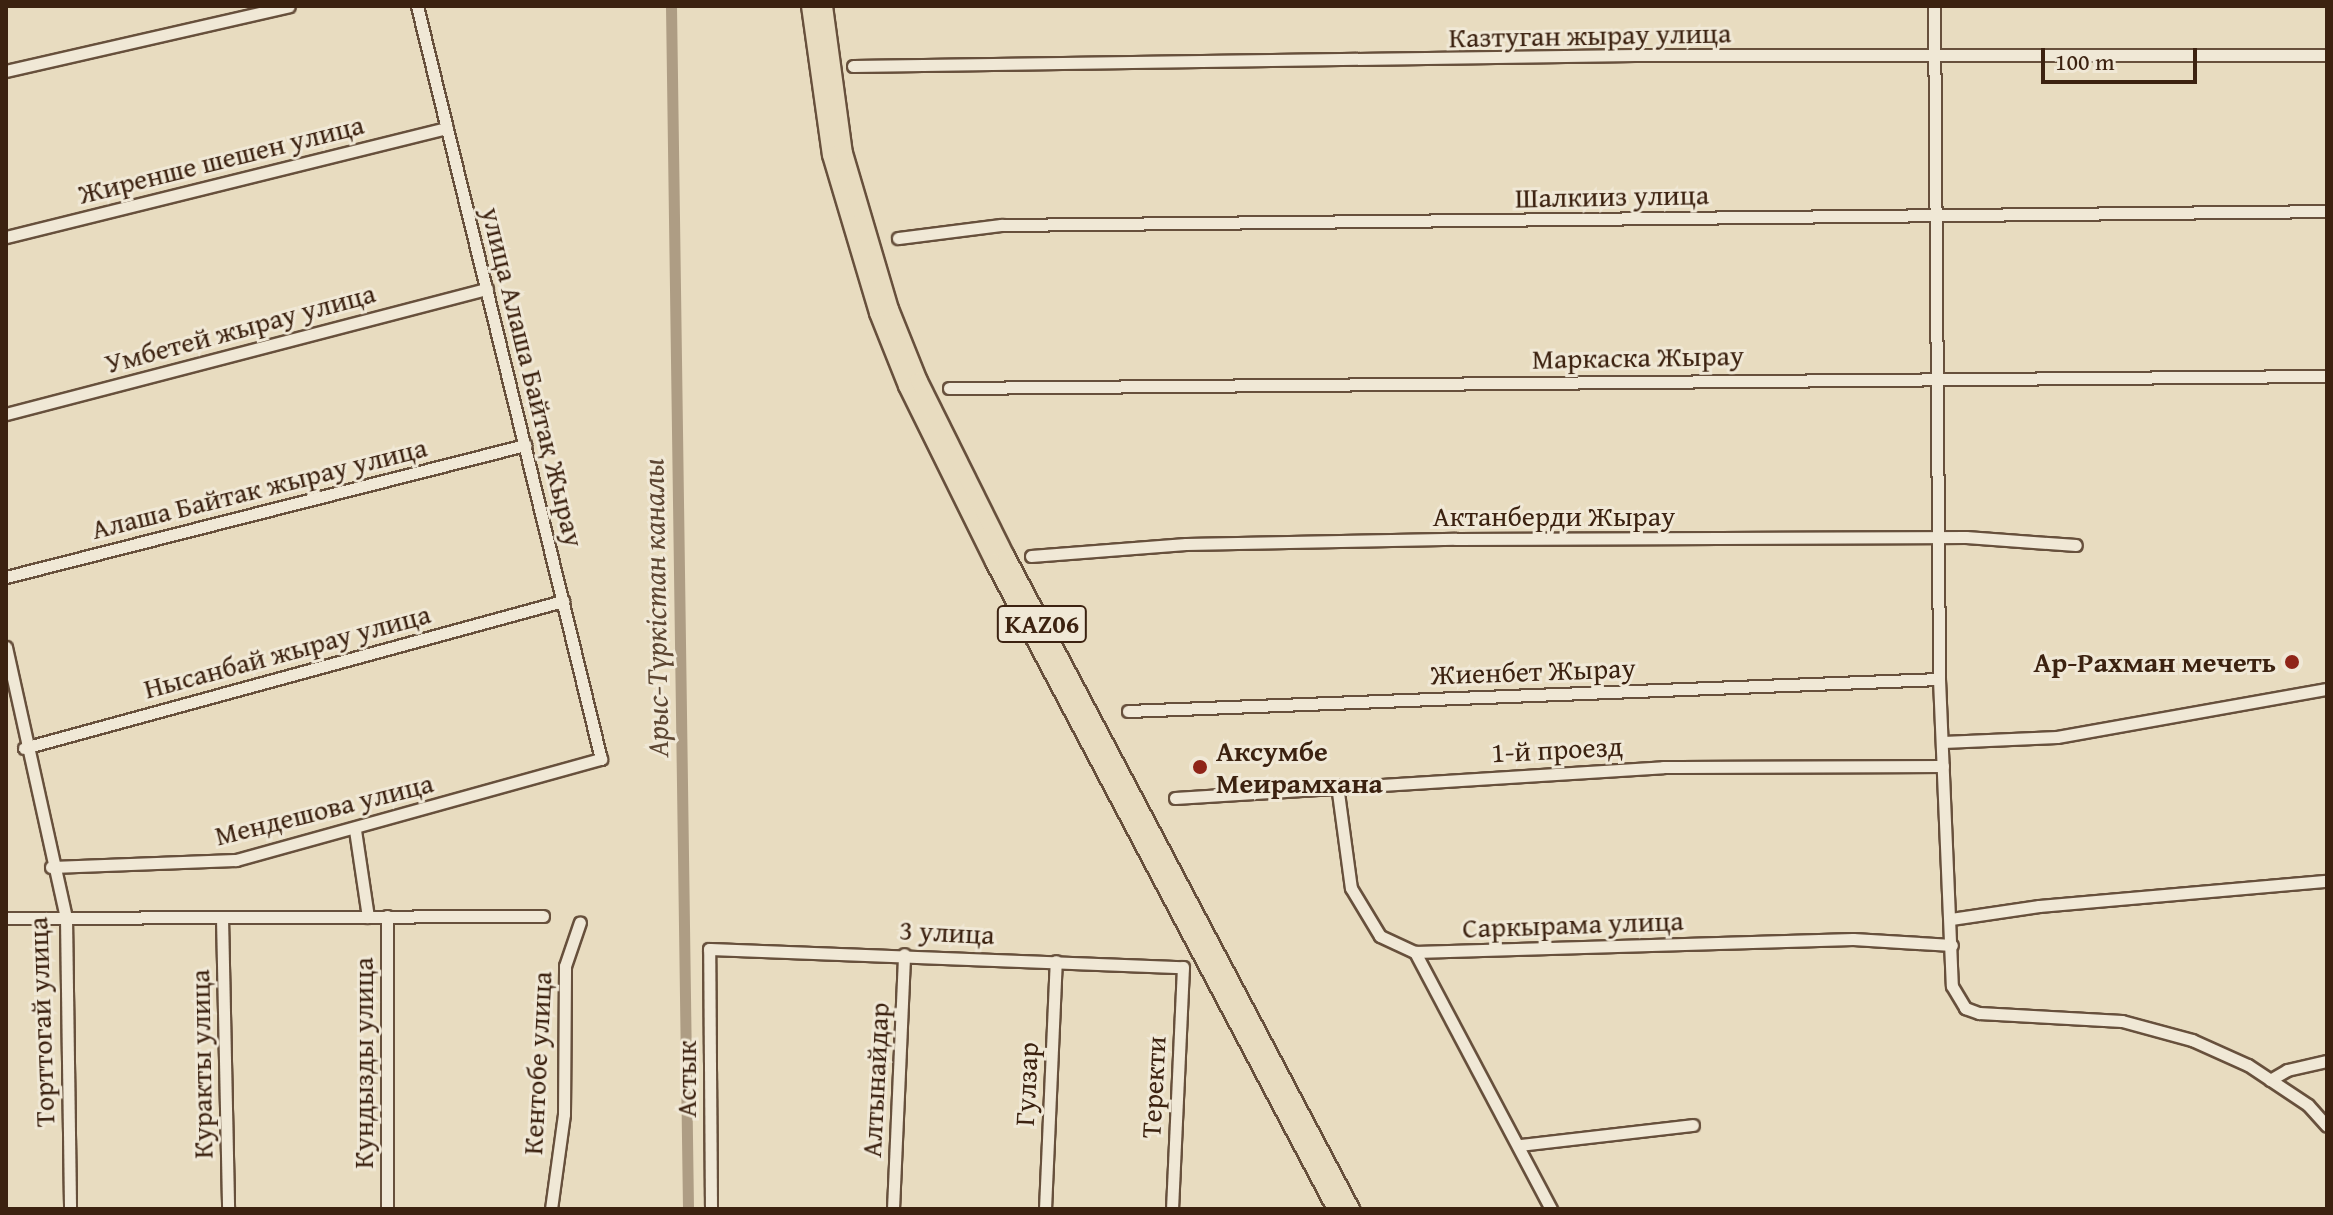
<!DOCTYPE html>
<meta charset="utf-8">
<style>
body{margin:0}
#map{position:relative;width:2333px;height:1215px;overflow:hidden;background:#e8dcc0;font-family:"Gentium Book Plus",serif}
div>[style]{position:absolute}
.canal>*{height:11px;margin:-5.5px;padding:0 5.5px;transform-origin:5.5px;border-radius:5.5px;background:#ae9d84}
.roads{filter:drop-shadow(2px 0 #67503c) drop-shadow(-2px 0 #67503c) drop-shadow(0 2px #67503c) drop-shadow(0 -2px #67503c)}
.minor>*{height:11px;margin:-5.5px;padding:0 5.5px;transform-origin:5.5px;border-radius:5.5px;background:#f0e8d6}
.highway>*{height:16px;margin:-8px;padding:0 8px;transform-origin:8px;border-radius:8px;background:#e8dcc0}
.dots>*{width:22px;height:22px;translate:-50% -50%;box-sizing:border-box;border:4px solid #f0e8d6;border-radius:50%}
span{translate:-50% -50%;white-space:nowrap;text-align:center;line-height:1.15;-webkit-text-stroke:6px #f0e8d6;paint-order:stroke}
.shield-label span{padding:2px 6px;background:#f0e8d6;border:2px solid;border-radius:6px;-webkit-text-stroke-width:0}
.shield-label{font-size:26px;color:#3c2210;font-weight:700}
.street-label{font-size:28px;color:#3c2210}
.poi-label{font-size:28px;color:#3c2210;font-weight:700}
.right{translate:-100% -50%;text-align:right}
.left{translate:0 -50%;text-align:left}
.water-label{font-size:30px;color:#5e4733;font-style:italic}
.frame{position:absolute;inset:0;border:8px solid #3c2210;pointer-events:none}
.scale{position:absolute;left:2041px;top:48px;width:156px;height:36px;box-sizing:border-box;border:4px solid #3c2210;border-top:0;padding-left:10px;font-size:24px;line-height:28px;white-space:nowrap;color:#3c2210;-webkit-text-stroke:6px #f0e8d6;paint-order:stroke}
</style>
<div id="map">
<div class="canal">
<i style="left:671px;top:6px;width:1203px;rotate:89.19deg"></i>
</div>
<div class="roads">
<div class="minor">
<i style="left:1934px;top:6px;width:673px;rotate:89.57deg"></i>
<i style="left:1939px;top:679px;width:307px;rotate:87.6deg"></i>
<i style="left:1952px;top:986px;width:26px;rotate:59deg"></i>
<i style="left:1965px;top:1008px;width:15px;rotate:20deg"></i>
<i style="left:1979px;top:1013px;width:143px;rotate:3.2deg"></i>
<i style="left:2122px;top:1021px;width:73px;rotate:15.2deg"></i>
<i style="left:2192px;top:1040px;width:61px;rotate:24.1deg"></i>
<i style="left:2248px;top:1065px;width:72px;rotate:33.7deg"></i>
<i style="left:2308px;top:1105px;width:28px;rotate:48deg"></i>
<i style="left:853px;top:66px;width:782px;rotate:-0.81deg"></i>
<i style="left:1635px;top:55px;width:692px"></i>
<i style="left:6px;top:71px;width:290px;rotate:-12.9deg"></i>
<i style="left:6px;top:237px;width:454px;rotate:-13.9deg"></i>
<i style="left:898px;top:238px;width:104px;rotate:-7.2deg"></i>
<i style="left:1001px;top:225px;width:1326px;rotate:-0.6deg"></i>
<i style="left:949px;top:388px;width:1378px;rotate:-0.5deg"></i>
<i style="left:6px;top:414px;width:497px;rotate:-14.6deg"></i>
<i style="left:1031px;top:556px;width:155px;rotate:-4.4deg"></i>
<i style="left:1186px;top:544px;width:270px;rotate:-1.1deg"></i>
<i style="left:1456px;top:539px;width:510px;rotate:-0.22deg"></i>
<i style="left:1966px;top:537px;width:110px;rotate:4.2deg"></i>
<i style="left:6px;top:577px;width:536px;rotate:-14.27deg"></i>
<i style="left:6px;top:647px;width:278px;rotate:77.5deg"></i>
<i style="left:66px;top:918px;width:291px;rotate:89.2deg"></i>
<i style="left:1128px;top:711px;width:812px;rotate:-2.26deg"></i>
<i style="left:1943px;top:742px;width:114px;rotate:-2.5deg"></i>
<i style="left:2057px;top:737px;width:274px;rotate:-10.1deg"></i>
<i style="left:24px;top:748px;width:559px;rotate:-15.26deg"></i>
<i style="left:1337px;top:785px;width:104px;rotate:82.3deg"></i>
<i style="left:1351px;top:888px;width:56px;rotate:58.9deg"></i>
<i style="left:1380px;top:936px;width:38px;rotate:25deg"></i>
<i style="left:1175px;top:798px;width:489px;rotate:-3.6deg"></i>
<i style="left:1663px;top:767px;width:280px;rotate:-0.2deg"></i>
<i style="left:355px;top:830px;width:88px;rotate:81.5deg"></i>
<i style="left:51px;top:867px;width:185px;rotate:-2.2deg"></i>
<i style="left:236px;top:860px;width:379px;rotate:-15.5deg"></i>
<i style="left:601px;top:759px;width:775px;rotate:-103.73deg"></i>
<i style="left:387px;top:916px;width:293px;rotate:90deg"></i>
<i style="left:222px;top:917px;width:292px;rotate:88.8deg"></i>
<i style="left:6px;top:918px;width:537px;rotate:-0.21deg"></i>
<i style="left:1951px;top:919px;width:89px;rotate:-8.4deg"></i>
<i style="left:2039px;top:906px;width:289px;rotate:-5deg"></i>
<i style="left:2270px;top:1080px;width:20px;rotate:-30deg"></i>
<i style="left:2287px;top:1070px;width:41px;rotate:-12.7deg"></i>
<i style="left:1520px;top:1145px;width:174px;rotate:-6.6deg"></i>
<i style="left:551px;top:1209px;width:96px;rotate:-82.2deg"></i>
<i style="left:564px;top:1114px;width:148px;rotate:-89.6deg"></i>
<i style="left:565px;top:966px;width:46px;rotate:-71.2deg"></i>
<i style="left:711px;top:1209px;width:260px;rotate:-90.4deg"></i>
<i style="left:709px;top:949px;width:474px;rotate:2.2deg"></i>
<i style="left:1183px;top:967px;width:242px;rotate:92.6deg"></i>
<i style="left:893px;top:1209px;width:255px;rotate:-87.5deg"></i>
<i style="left:1045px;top:1209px;width:248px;rotate:-87.5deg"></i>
<i style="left:1551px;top:1209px;width:291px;rotate:-117.9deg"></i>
<i style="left:1415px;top:952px;width:438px;rotate:-1.7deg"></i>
<i style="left:1853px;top:939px;width:99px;rotate:3.5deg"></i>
</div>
<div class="highway">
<i style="left:810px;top:6px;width:150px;rotate:82deg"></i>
<i style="left:831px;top:155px;width:165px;rotate:73.4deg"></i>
<i style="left:878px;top:313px;width:79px;rotate:68.3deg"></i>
<i style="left:907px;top:386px;width:196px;rotate:63.7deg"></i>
<i style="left:994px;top:562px;width:732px;rotate:62.14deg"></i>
<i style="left:824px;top:6px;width:148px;rotate:82.3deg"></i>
<i style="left:844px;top:153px;width:163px;rotate:73.6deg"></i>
<i style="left:890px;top:309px;width:78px;rotate:68.1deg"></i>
<i style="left:919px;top:381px;width:195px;rotate:63.6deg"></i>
<i style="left:1006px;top:556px;width:739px;rotate:62.15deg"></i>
</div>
</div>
<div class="dots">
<i style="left:2292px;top:662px;background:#8f2418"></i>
<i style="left:1200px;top:767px;background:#8f2418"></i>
</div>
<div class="shield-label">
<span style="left:1042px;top:624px">KАZ06</span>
</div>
<div class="street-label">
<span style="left:1590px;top:35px;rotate:-1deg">Казтуган жырау улица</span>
<span style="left:221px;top:159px;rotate:-14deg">Жиренше шешен улица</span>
<span style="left:1612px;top:196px;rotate:-1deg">Шалкииз улица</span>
<span style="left:240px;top:328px;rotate:-15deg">Умбетей жырау улица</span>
<span style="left:1638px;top:357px;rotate:-1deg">Маркаска Жырау</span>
<span style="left:533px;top:377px;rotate:76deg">улица Алаша Байтақ Жырау</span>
<span style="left:259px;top:488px;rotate:-14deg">Алаша Байтак жырау улица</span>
<span style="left:1554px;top:516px">Актанберди Жырау</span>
<span style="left:287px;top:651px;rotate:-15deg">Нысанбай жырау улица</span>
<span style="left:1533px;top:671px;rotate:-2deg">Жиенбет Жырау</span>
<span style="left:1557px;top:749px;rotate:-3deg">1-й проезд</span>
<span style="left:324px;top:809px;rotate:-14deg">Мендешова улица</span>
<span style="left:1573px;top:924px;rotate:-2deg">Саркырама улица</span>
<span style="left:947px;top:932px;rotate:3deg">3 улица</span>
<span style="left:41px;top:1022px;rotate:-92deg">Торттогай улица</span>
<span style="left:363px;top:1063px;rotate:-90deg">Кундызды улица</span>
<span style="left:537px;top:1063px;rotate:-87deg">Кентобе улица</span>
<span style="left:201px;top:1064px;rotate:-91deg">Куракты улица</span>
<span style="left:686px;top:1079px;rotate:-90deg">Астык</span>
<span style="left:875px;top:1080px;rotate:-87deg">Алтынайдар</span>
<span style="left:1026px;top:1084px;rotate:-87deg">Гулзар</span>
<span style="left:1153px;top:1087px;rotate:-87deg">Теректи</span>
</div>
<div class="poi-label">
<span class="right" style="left:2276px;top:662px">Ар-Рахман мечеть</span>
<span class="left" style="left:1216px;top:767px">Аксумбе<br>Меирамхана</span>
</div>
<div class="water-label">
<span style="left:655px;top:608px;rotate:-91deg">Арыс-Түркістан каналы</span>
</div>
<div class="frame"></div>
<div class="scale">100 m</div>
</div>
